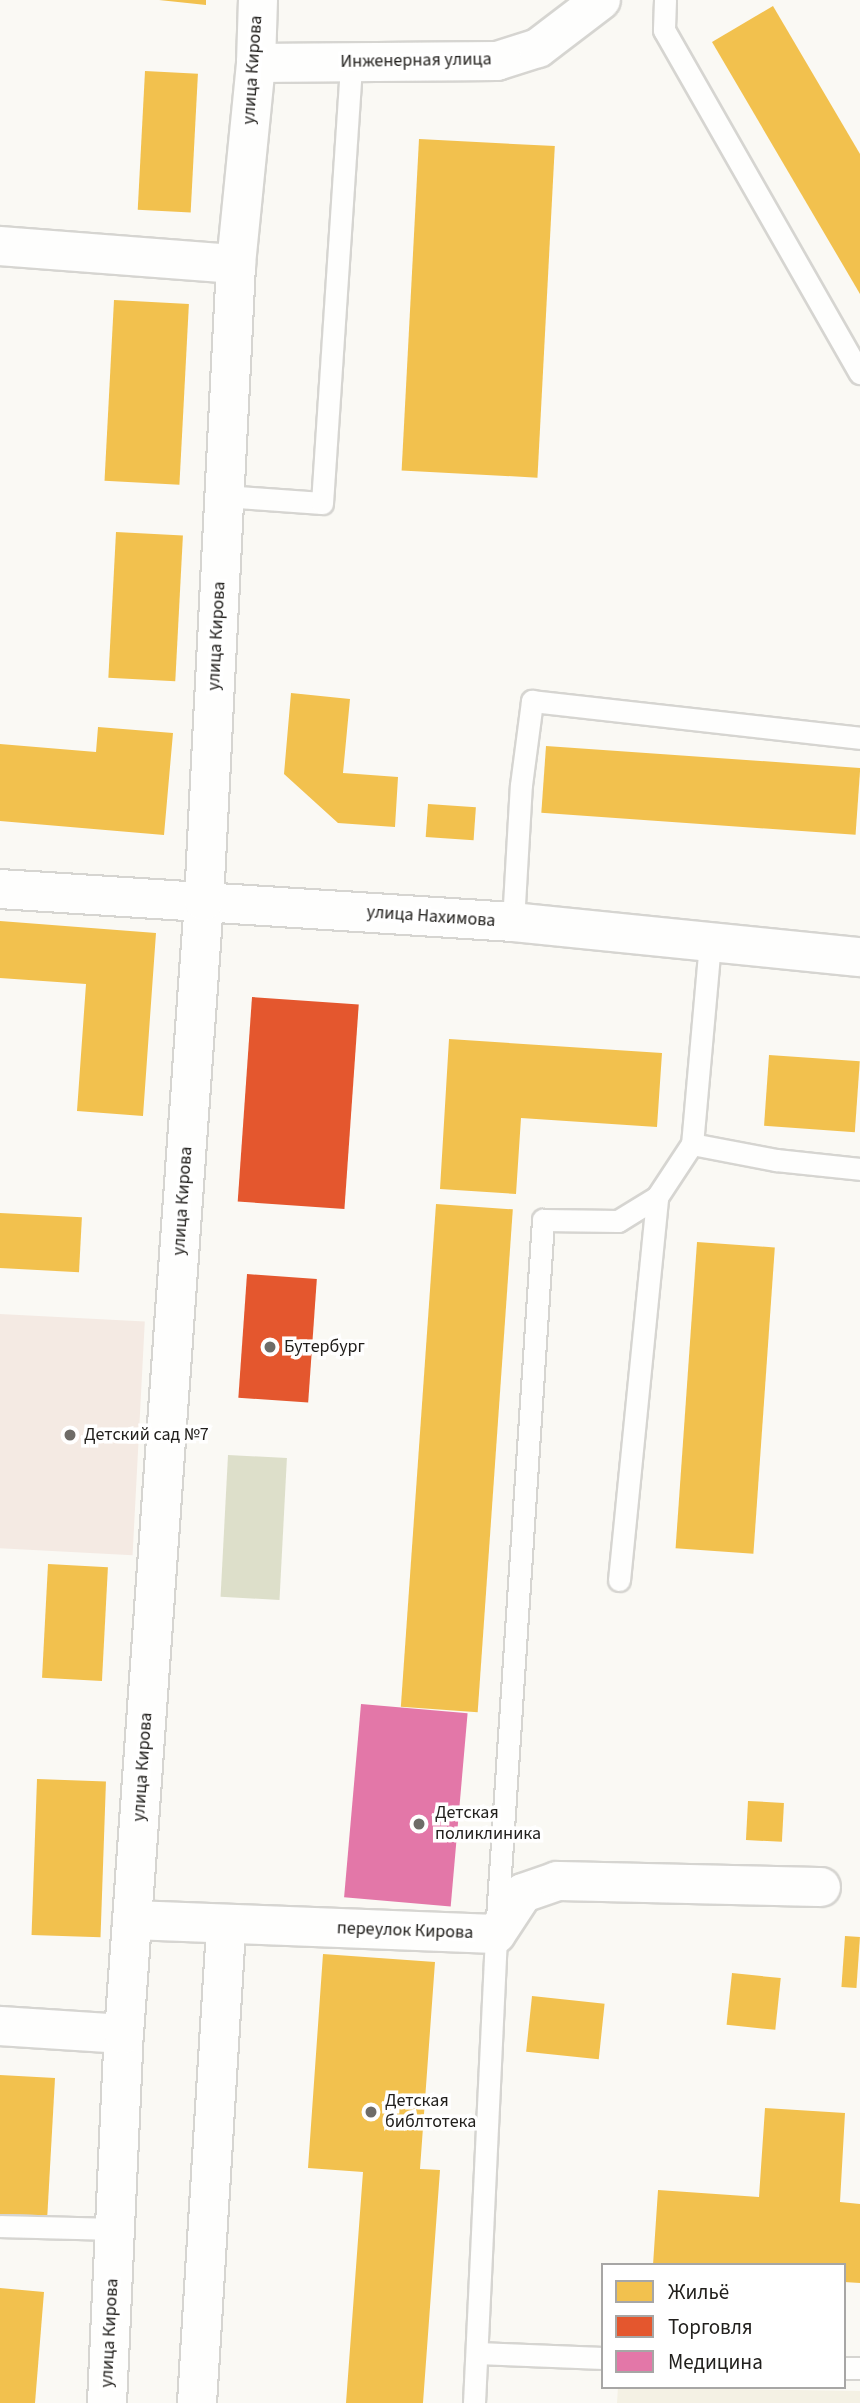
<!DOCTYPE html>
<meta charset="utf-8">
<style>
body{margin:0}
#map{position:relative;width:860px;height:2403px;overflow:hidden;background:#faf9f4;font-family:"Source Sans 3",sans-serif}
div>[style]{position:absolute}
.built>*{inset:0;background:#f4f1e4}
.education>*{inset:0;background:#f4eae3;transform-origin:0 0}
.green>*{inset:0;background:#dddfca;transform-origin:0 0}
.homes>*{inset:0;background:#f2c14e;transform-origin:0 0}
.shops>*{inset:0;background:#e4572e;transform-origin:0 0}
.health>*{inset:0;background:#e377a8;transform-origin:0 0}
.roads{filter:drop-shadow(2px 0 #d6d5d1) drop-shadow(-2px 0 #d6d5d1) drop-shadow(0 2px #d6d5d1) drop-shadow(0 -2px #d6d5d1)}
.service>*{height:21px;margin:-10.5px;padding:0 10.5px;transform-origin:10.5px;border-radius:10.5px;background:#fefefd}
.minor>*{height:38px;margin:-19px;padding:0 19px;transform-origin:19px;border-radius:19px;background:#fefefd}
.dots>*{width:19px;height:19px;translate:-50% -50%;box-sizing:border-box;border:4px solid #fff;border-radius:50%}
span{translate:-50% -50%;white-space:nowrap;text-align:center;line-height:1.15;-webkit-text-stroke:7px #fff;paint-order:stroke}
.street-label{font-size:18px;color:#22201d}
.poi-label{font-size:18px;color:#22201d}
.left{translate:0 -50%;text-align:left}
.legend{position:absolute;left:601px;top:2263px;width:245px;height:126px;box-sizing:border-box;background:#fff;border:2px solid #a7a6a5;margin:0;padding:9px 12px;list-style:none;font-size:21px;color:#22201d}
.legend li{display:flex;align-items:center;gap:14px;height:35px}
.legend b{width:35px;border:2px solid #a7a6a5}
</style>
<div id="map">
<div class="built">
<i style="clip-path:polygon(618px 2387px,860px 2391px,860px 2403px,617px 2403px)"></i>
</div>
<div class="education">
<i style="left:0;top:1314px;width:145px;height:234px;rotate:3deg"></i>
</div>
<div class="green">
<i style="left:228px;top:1455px;width:59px;height:142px;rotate:3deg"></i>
</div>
<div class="homes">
<i style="clip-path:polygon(159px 0,206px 0,206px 5px)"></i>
<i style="clip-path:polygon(773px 6px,860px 154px,860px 294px,712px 42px)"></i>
<i style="left:145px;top:71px;width:53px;height:139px;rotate:3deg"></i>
<i style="left:419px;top:139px;width:136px;height:332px;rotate:3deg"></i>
<i style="left:114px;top:300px;width:75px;height:181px;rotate:3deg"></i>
<i style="left:116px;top:532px;width:67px;height:146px;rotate:3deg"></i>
<i style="clip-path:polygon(291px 693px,350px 699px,343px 773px,398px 777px,395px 827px,338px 823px,284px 774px)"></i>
<i style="clip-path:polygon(98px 727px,173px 733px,164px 835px,0 821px,0 744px,96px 752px)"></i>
<i style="left:546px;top:746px;width:315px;height:67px;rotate:4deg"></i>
<i style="left:428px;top:804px;width:48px;height:33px;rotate:4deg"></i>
<i style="clip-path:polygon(0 921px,156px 933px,143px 1116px,77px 1111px,86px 984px,0 978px)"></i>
<i style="clip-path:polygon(449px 1039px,662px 1053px,657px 1127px,521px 1118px,516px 1194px,440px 1189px)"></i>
<i style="left:769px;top:1055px;width:91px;height:71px;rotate:4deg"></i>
<i style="left:436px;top:1204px;width:77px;height:504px;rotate:4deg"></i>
<i style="left:0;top:1213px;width:82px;height:55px;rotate:3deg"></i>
<i style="left:697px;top:1242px;width:78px;height:307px;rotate:4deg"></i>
<i style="left:48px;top:1564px;width:60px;height:114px;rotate:3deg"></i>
<i style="left:37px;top:1779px;width:69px;height:156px;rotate:2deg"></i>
<i style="left:748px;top:1801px;width:36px;height:39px;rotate:3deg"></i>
<i style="left:845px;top:1936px;width:15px;height:51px;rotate:4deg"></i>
<i style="clip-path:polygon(323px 1954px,435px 1962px,420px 2169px,440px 2170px,423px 2403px,346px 2403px,363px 2172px,308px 2168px)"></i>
<i style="left:732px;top:1973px;width:49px;height:52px;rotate:6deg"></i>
<i style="left:532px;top:1996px;width:73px;height:56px;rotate:6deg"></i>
<i style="clip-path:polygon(0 2075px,55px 2078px,47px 2221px,0 2218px)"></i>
<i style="clip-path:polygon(765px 2108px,845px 2113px,840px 2202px,860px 2204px,860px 2283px,844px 2282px,844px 2265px,653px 2265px,658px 2190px,759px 2197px)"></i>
<i style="clip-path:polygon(0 2288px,44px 2292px,35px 2403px,0 2403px)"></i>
</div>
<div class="shops">
<i style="left:252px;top:997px;width:107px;height:205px;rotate:4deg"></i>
<i style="left:247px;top:1274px;width:70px;height:124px;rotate:4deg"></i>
</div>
<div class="health">
<i style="left:361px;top:1704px;width:107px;height:194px;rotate:5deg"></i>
</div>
<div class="roads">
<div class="service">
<i style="left:665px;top:0;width:30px;rotate:92deg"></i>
<i style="left:664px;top:30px;width:395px;rotate:60.3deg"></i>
<i style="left:224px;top:496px;width:98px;rotate:4.1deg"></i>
<i style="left:322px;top:503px;width:442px;rotate:-86.2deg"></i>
<i style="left:513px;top:922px;width:137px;rotate:-86.7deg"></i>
<i style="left:521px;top:785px;width:85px;rotate:-82.5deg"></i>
<i style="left:532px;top:701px;width:330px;rotate:6.4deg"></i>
<i style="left:710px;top:943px;width:202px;rotate:95.1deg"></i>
<i style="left:692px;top:1144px;width:86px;rotate:10.8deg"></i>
<i style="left:776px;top:1160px;width:84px;rotate:6.1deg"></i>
<i style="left:619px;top:1580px;width:385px;rotate:-84.3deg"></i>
<i style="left:0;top:2226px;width:115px;rotate:1.5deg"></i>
<i style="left:477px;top:2353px;width:126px;rotate:2.3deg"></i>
<i style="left:844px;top:2368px;width:16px"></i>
<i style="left:474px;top:2403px;width:470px;rotate:-87.3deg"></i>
<i style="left:496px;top:1934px;width:716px;rotate:-86.23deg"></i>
<i style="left:543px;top:1220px;width:75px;rotate:0.8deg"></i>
<i style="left:618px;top:1221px;width:46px;rotate:-31.6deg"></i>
<i style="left:657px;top:1197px;width:64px;rotate:-56.6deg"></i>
</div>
<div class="minor">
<i style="left:256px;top:63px;width:241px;rotate:-0.5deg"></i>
<i style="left:497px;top:61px;width:43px;rotate:-17.6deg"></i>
<i style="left:538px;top:48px;width:79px;rotate:-37.3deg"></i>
<i style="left:0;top:246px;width:237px;rotate:4.4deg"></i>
<i style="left:0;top:889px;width:514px;rotate:3.68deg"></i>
<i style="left:513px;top:922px;width:349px;rotate:5.8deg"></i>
<i style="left:132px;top:1920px;width:364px;rotate:2.2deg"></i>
<i style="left:496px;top:1934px;width:49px;rotate:-56.6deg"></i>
<i style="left:523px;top:1893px;width:36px;rotate:-19deg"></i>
<i style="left:557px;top:1881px;width:264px;rotate:1.3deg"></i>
<i style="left:0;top:2026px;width:124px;rotate:3.7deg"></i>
<i style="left:107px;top:2403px;width:369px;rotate:-87.4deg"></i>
<i style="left:124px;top:2034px;width:1136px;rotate:-85.96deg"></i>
<i style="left:204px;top:901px;width:638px;rotate:-87.12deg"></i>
<i style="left:236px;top:264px;width:202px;rotate:-84.3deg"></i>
<i style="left:256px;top:63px;width:63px;rotate:-88.2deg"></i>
<i style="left:197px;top:2403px;width:479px;rotate:-86.5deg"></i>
</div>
</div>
<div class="dots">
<i style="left:270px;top:1347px;background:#6e6c68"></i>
<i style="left:70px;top:1435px;background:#6e6c68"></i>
<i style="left:419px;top:1824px;background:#6e6c68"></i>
<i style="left:371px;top:2112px;background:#6e6c68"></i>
</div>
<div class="street-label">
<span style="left:416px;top:61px;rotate:-1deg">Инженерная улица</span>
<span style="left:253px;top:70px;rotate:-86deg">улица Кирова</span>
<span style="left:217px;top:636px;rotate:-87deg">улица Кирова</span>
<span style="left:431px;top:917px;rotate:4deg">улица Нахимова</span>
<span style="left:183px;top:1201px;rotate:-86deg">улица Кирова</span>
<span style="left:143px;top:1767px;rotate:-86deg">улица Кирова</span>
<span style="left:405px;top:1931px;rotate:2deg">переулок Кирова</span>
<span style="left:110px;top:2333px;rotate:-87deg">улица Кирова</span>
</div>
<div class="poi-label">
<span class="left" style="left:284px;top:1347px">Бутербург</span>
<span class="left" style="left:84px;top:1435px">Детский сад №7</span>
<span class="left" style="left:435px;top:1824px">Детская<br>поликлиника</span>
<span class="left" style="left:385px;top:2112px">Детская<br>библтотека</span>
</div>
<ul class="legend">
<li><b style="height:19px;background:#f2c14e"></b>Жильё</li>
<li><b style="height:19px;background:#e4572e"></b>Торговля</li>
<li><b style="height:19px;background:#e377a8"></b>Медицина</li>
</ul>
</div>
